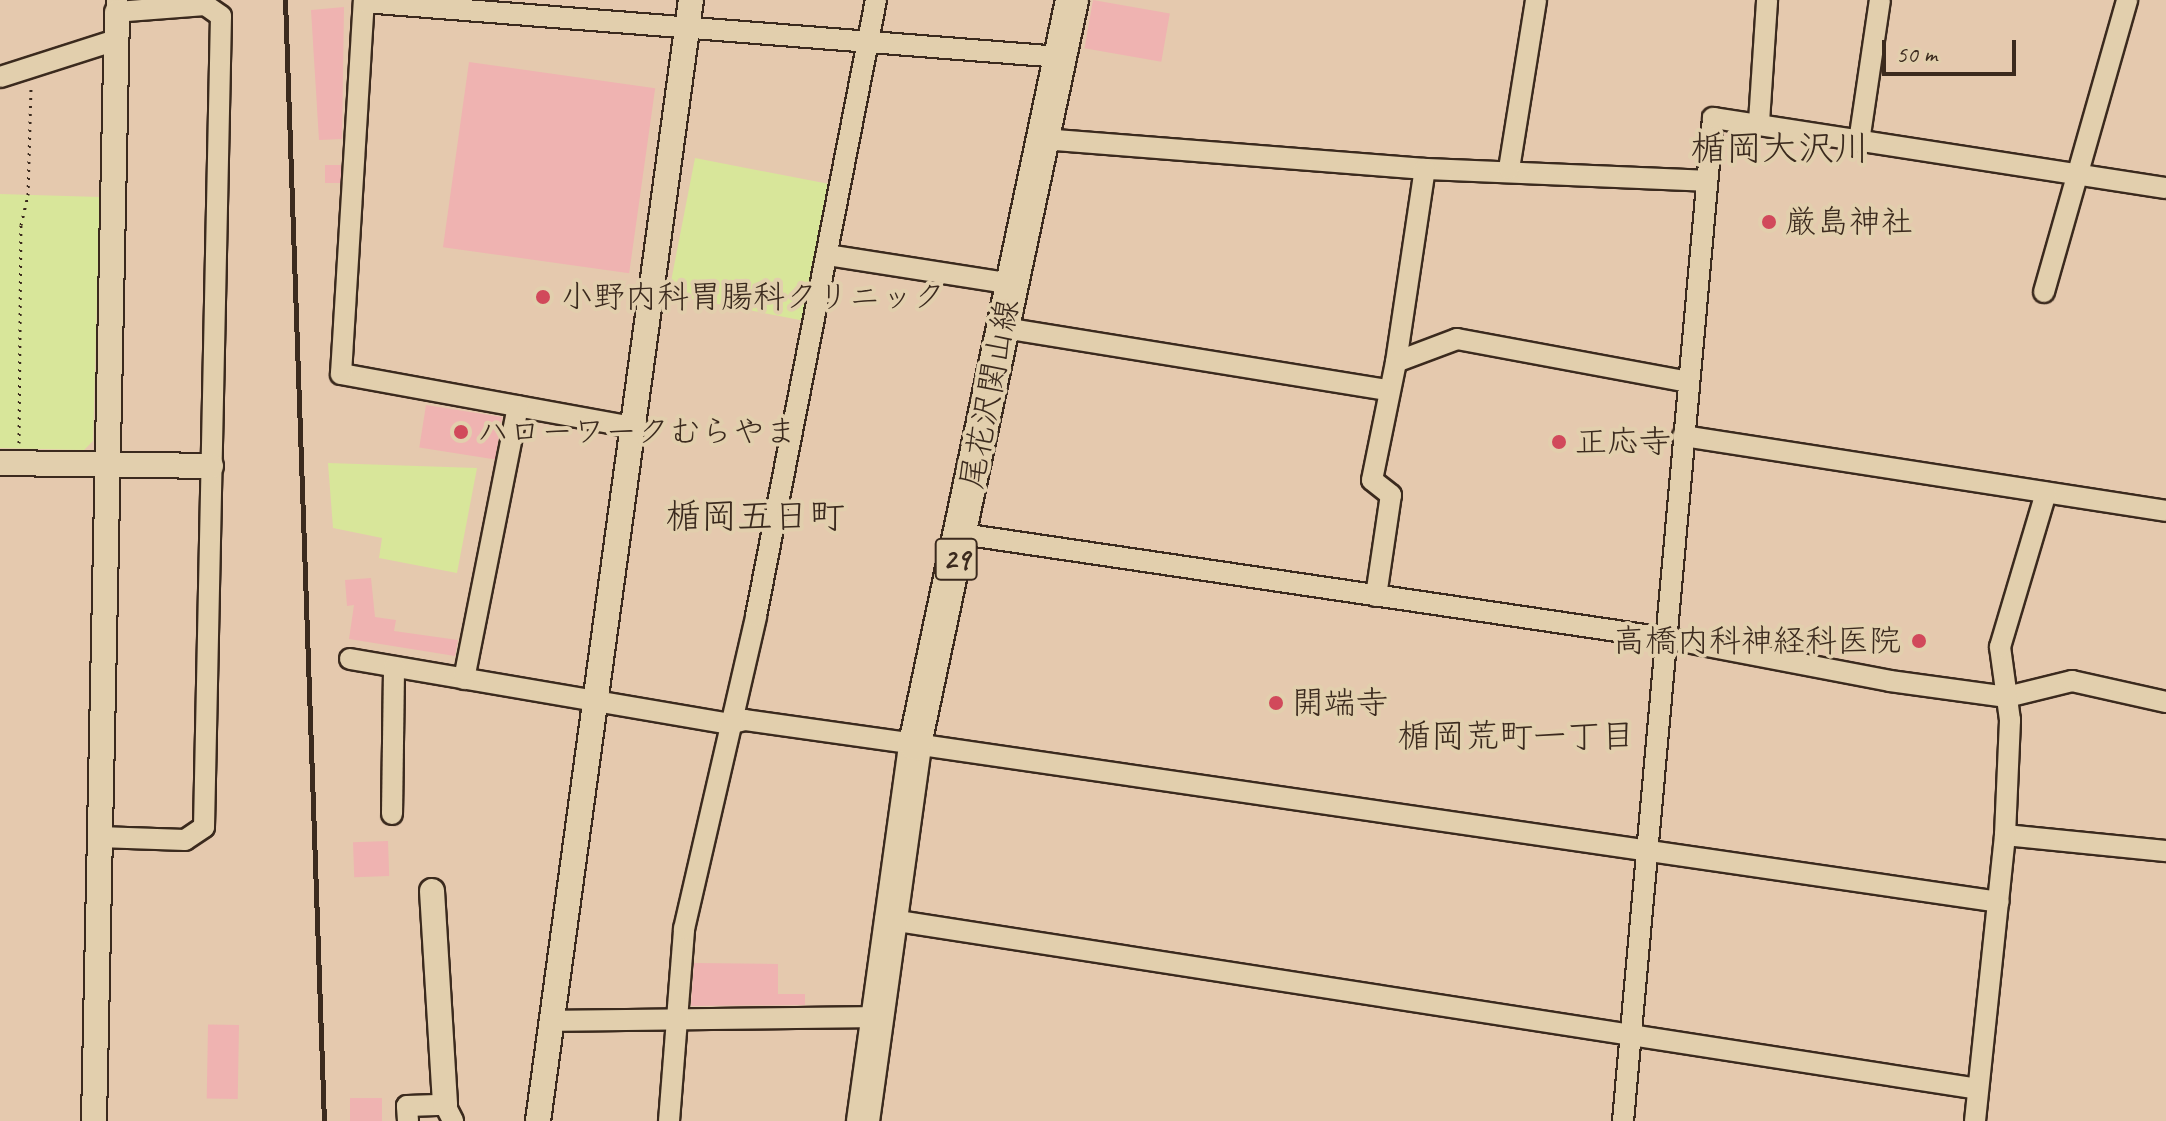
<!DOCTYPE html>
<meta charset="utf-8">
<style>
body{margin:0}
#map{position:relative;width:2166px;height:1121px;overflow:hidden;background:#e5c9ae;font-family:Caveat,"Klee One",sans-serif}
div>[style]{position:absolute}
.green>*{inset:0;background:#d8e69a;transform-origin:0 0}
.building>*{inset:0;background:#efb3b1;transform-origin:0 0}
.path>*{height:3px;margin-top:-1.5px;transform-origin:0;background:repeating-linear-gradient(90deg,#3b2a1e 0 2px,transparent 0 8px)}
.roads{filter:drop-shadow(2px 0 #3b2a1e) drop-shadow(-2px 0 #3b2a1e) drop-shadow(0 2px #3b2a1e) drop-shadow(0 -2px #3b2a1e)}
.minor>*{height:20px;margin:-10px;padding:0 10px;transform-origin:10px;border-radius:10px;background:#e2cfad}
.tertiary>*{height:24px;margin:-12px;padding:0 12px;transform-origin:12px;border-radius:12px;background:#e2cfad}
.primary>*{height:32px;margin:-16px;padding:0 16px;transform-origin:16px;border-radius:16px;background:#e2cfad}
.rail>*{height:5px;margin:-2.5px;padding:0 2.5px;transform-origin:2.5px;border-radius:2.5px;background:#3b2a1e}
.dots>*{width:22px;height:22px;translate:-50% -50%;box-sizing:border-box;border:4px solid #e2cfad;border-radius:50%}
span{translate:-50% -50%;white-space:nowrap;text-align:center;line-height:1.15;-webkit-text-stroke:8px #e2cfad;paint-order:stroke}
.shield-label span{padding:2px 6px;background:#e2cfad;border:2px solid;border-radius:6px;-webkit-text-stroke-width:0}
.shield-label{font-size:30px;color:#3b2a1e;font-weight:700}
.poi-label{font-size:32px;color:#3b2a1e}
.left{translate:0 -50%;text-align:left}
.right{translate:-100% -50%;text-align:right}
.street-label{font-size:32px;color:#3b2a1e}
.neighbourhood-label{font-size:34px;color:#3b2a1e}
.quarter-label{font-size:36px;color:#3b2a1e}
.scale{position:absolute;left:1882px;top:40px;width:134px;height:36px;box-sizing:border-box;border:4px solid #3b2a1e;border-top:0;padding-left:10px;font-size:24px;line-height:28px;white-space:nowrap;color:#3b2a1e;-webkit-text-stroke:6px #e2cfad;paint-order:stroke}
</style>
<div id="map">
<div class="green">
<i style="left:695px;top:158px;width:142px;height:139px;rotate:11deg"></i>
<i style="clip-path:polygon(0 194px,100px 197px,93px 441px,84px 450px,0 448px)"></i>
<i style="clip-path:polygon(328px 463px,477px 468px,457px 573px,379px 558px,382px 538px,333px 528px)"></i>
</div>
<div class="building">
<i style="left:1093px;top:0;width:78px;height:49px;rotate:10deg"></i>
<i style="clip-path:polygon(344px 7px,342px 139px,319px 140px,311px 10px)"></i>
<i style="left:469px;top:62px;width:188px;height:187px;rotate:8deg"></i>
<i style="left:325px;top:165px;width:16px;height:18px"></i>
<i style="left:426px;top:405px;width:77px;height:43px;rotate:9deg"></i>
<i style="clip-path:polygon(371px 578px,375px 617px,396px 620px,394px 631px,458px 640px,455px 656px,349px 639px,354px 605px,347px 606px,345px 580px)"></i>
<i style="left:388px;top:841px;width:35px;height:35px;rotate:88deg"></i>
<i style="clip-path:polygon(694px 963px,778px 964px,778px 994px,805px 994px,805px 1005px,691px 1006px)"></i>
<i style="left:239px;top:1025px;width:74px;height:31px;rotate:91deg"></i>
<i style="left:350px;top:1098px;width:32px;height:23px"></i>
</div>
<div class="path">
<i style="left:19px;top:443px;width:218px;rotate:-89.5deg"></i>
<i style="left:21px;top:225px;width:31px;rotate:-77deg"></i>
<i style="left:28px;top:195px;width:107px;rotate:-88.4deg"></i>
</div>
<div class="roads">
<div class="minor">
<i style="left:0;top:77px;width:122px;rotate:-17.7deg"></i>
<i style="left:1759px;top:122px;width:122px;rotate:-86.2deg"></i>
<i style="left:1860px;top:135px;width:136px;rotate:-81.6deg"></i>
<i style="left:1043px;top:139px;width:383px;rotate:4.5deg"></i>
<i style="left:1425px;top:169px;width:282px;rotate:2.4deg"></i>
<i style="left:1509px;top:169px;width:171px;rotate:-80.9deg"></i>
<i style="left:827px;top:255px;width:187px;rotate:8.9deg"></i>
<i style="left:2044px;top:292px;width:304px;rotate:-74.1deg"></i>
<i style="left:1004px;top:328px;width:388px;rotate:9.2deg"></i>
<i style="left:1396px;top:362px;width:195px;rotate:-81.5deg"></i>
<i style="left:638px;top:428px;width:302px;rotate:-169.7deg"></i>
<i style="left:341px;top:374px;width:373px;rotate:-86.5deg"></i>
<i style="left:364px;top:2px;width:697px;rotate:4.52deg"></i>
<i style="left:1683px;top:436px;width:489px;rotate:8.8deg"></i>
<i style="left:962px;top:534px;width:711px;rotate:8.42deg"></i>
<i style="left:1665px;top:638px;width:229px;rotate:10.8deg"></i>
<i style="left:1890px;top:681px;width:118px;rotate:7.8deg"></i>
<i style="left:2007px;top:697px;width:67px;rotate:-13.8deg"></i>
<i style="left:2072px;top:681px;width:96px;rotate:12.6deg"></i>
<i style="left:1376px;top:596px;width:102px;rotate:-81.6deg"></i>
<i style="left:1391px;top:495px;width:24px;rotate:-142deg"></i>
<i style="left:1372px;top:480px;width:120px;rotate:-78.5deg"></i>
<i style="left:1396px;top:362px;width:65px;rotate:-20.7deg"></i>
<i style="left:1457px;top:339px;width:235px;rotate:10.5deg"></i>
<i style="left:350px;top:659px;width:385px;rotate:9.7deg"></i>
<i style="left:729px;top:724px;width:16px;rotate:-14deg"></i>
<i style="left:745px;top:720px;width:172px;rotate:8deg"></i>
<i style="left:915px;top:744px;width:1095px;rotate:8.29deg"></i>
<i style="left:464px;top:679px;width:278px;rotate:-78.8deg"></i>
<i style="left:392px;top:814px;width:147px;rotate:-89.2deg"></i>
<i style="left:2005px;top:835px;width:162px;rotate:5.7deg"></i>
<i style="left:99px;top:837px;width:86px;rotate:2deg"></i>
<i style="left:185px;top:840px;width:23px;rotate:-34deg"></i>
<i style="left:204px;top:827px;width:811px;rotate:-88.8deg"></i>
<i style="left:221px;top:16px;width:19px;rotate:-145deg"></i>
<i style="left:205px;top:5px;width:88px;rotate:175.5deg"></i>
<i style="left:117px;top:12px;width:12px;rotate:-90deg"></i>
<i style="left:885px;top:919px;width:1106px;rotate:8.84deg"></i>
<i style="left:551px;top:1021px;width:321px;rotate:-0.7deg"></i>
<i style="left:408px;top:1121px;width:15px;rotate:-94deg"></i>
<i style="left:407px;top:1106px;width:38px;rotate:-2deg"></i>
<i style="left:445px;top:1105px;width:18px;rotate:63deg"></i>
<i style="left:669px;top:1121px;width:193px;rotate:-85.5deg"></i>
<i style="left:684px;top:929px;width:321px;rotate:-77deg"></i>
<i style="left:756px;top:616px;width:628px;rotate:-78.98deg"></i>
<i style="left:1623px;top:1121px;width:1007px;rotate:-84.87deg"></i>
<i style="left:1713px;top:118px;width:458px;rotate:8.8deg"></i>
<i style="left:1975px;top:1121px;width:288px;rotate:-84deg"></i>
<i style="left:2005px;top:835px;width:115px;rotate:-87.5deg"></i>
<i style="left:2010px;top:720px;width:74px;rotate:-97.8deg"></i>
<i style="left:2000px;top:647px;width:161px;rotate:-73.4deg"></i>
</div>
<div class="tertiary">
<i style="left:0;top:463px;width:211px;rotate:0.8deg"></i>
<i style="left:432px;top:891px;width:214px;rotate:86.5deg"></i>
<i style="left:94px;top:1121px;width:1109px;rotate:-88.81deg"></i>
<i style="left:538px;top:1121px;width:1131px;rotate:-82.23deg"></i>
</div>
<div class="primary">
<i style="left:863px;top:1121px;width:381px;rotate:-82.1deg"></i>
<i style="left:915px;top:744px;width:760px;rotate:-78.08deg"></i>
</div>
</div>
<div class="rail">
<i style="left:285px;top:0;width:1122px;rotate:88.01deg"></i>
</div>
<div class="dots">
<i style="left:1769px;top:222px;background:#d1495b"></i>
<i style="left:543px;top:297px;background:#d1495b"></i>
<i style="left:461px;top:432px;background:#d1495b"></i>
<i style="left:1559px;top:442px;background:#d1495b"></i>
<i style="left:1919px;top:641px;background:#d1495b"></i>
<i style="left:1276px;top:703px;background:#d1495b"></i>
</div>
<div class="shield-label">
<span style="left:956px;top:559px">29</span>
</div>
<div class="poi-label">
<span class="left" style="left:1785px;top:222px">厳島神社</span>
<span class="left" style="left:561px;top:297px">小野内科胃腸科クリニック</span>
<span class="left" style="left:477px;top:432px">ハローワークむらやま</span>
<span class="left" style="left:1575px;top:442px">正応寺</span>
<span class="right" style="left:1901px;top:641px">高橋内科神経科医院</span>
<span class="left" style="left:1292px;top:703px">開端寺</span>
</div>
<div class="street-label">
<span style="left:990px;top:394px;rotate:-79deg">尾花沢関山線</span>
</div>
<div class="neighbourhood-label">
<span style="left:1516px;top:736px">楯岡荒町一丁目</span>
</div>
<div class="quarter-label">
<span style="left:1780px;top:149px">楯岡大沢川</span>
<span style="left:755px;top:517px">楯岡五日町</span>
</div>
<div class="scale">50 m</div>
</div>
